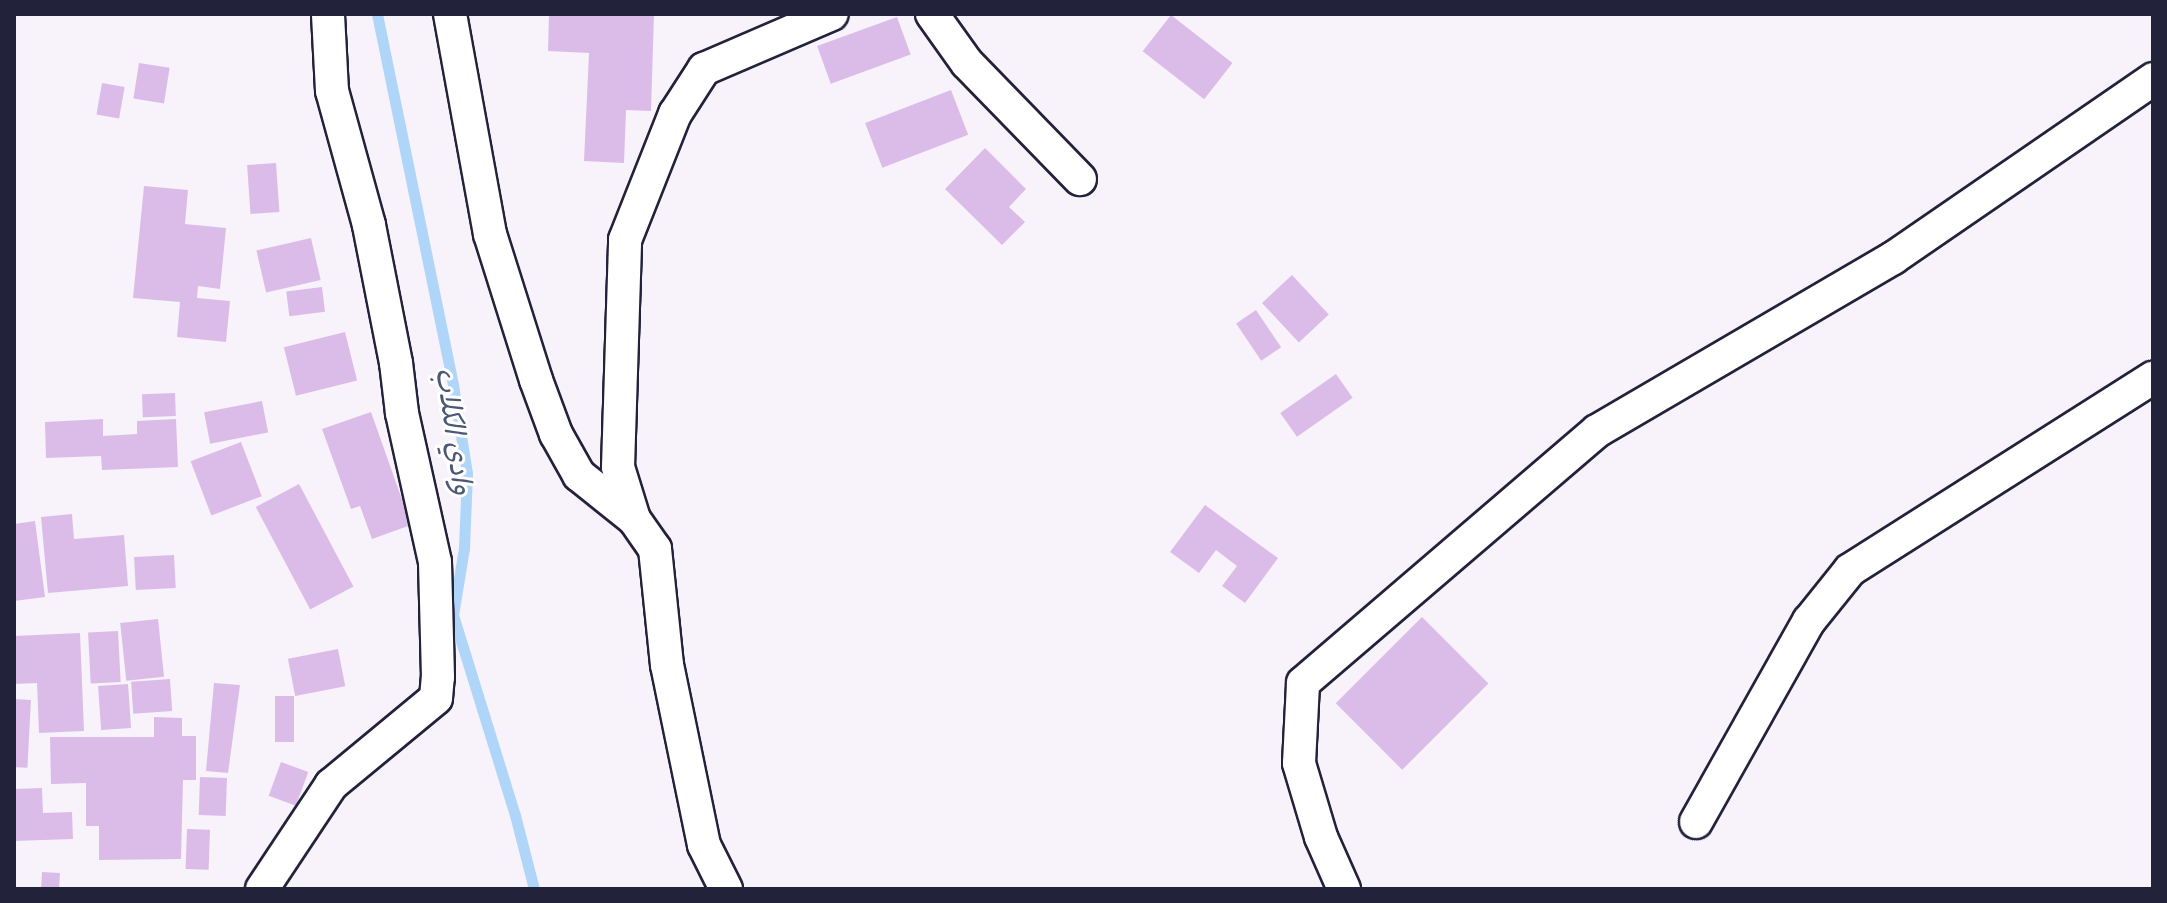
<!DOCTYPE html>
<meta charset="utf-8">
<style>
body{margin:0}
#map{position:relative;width:2167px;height:903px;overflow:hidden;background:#f8f2fb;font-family:Sriracha,"Playpen Sans Arabic",sans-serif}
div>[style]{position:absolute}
.stream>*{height:11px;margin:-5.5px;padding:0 5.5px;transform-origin:5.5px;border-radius:5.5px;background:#afd6f9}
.building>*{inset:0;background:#dbbce9;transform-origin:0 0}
.roads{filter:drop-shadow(2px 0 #22223b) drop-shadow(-2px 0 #22223b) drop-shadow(0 2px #22223b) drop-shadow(0 -2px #22223b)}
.minor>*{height:32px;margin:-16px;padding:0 16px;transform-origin:16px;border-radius:16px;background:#fff}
span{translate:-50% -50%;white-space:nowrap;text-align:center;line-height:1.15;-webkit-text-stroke:6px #fff;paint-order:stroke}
.water-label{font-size:28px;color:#4c5874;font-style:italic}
.frame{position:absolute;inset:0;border:16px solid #22223b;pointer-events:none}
</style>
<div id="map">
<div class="stream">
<i style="left:377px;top:14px;width:379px;rotate:78.4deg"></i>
<i style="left:453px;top:385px;width:89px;rotate:81deg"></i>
<i style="left:467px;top:473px;width:75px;rotate:92.3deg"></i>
<i style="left:464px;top:548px;width:68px;rotate:99.3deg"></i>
<i style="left:453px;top:615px;width:209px;rotate:72.8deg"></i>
<i style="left:515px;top:815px;width:76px;rotate:75.6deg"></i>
</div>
<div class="building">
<i style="clip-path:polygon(549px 14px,654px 14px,651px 111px,626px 110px,624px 163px,584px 161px,589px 53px,548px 51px)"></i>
<i style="left:1171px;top:15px;width:78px;height:46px;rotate:38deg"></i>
<i style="left:897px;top:17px;width:40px;height:85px;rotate:70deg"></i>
<i style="left:139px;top:63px;width:31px;height:36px;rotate:9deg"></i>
<i style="left:102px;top:83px;width:23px;height:32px;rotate:10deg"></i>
<i style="left:951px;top:90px;width:48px;height:92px;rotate:69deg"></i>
<i style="clip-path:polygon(985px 148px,1026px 189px,1009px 207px,1025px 222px,1002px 245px,945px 189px)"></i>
<i style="left:276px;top:163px;width:49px;height:29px;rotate:86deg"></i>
<i style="clip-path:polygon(144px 186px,188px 190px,185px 224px,226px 228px,220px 289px,198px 286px,197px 298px,230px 301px,226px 342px,177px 337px,180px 302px,133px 298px)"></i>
<i style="left:311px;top:238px;width:43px;height:56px;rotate:77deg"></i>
<i style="left:1292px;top:275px;width:54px;height:41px;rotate:47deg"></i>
<i style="left:322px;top:287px;width:25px;height:36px;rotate:83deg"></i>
<i style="left:1256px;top:310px;width:45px;height:24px;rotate:56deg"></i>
<i style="left:345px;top:332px;width:50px;height:63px;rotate:76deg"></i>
<i style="left:1336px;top:374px;width:29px;height:68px;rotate:55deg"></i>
<i style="left:175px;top:393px;width:23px;height:33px;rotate:88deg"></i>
<i style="left:262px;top:401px;width:32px;height:59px;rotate:79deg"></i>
<i style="clip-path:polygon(371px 412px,411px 525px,372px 539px,360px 506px,351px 509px,322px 429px)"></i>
<i style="clip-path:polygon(103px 419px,103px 436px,137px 434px,137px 421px,176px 419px,178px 467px,102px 470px,101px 456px,46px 458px,45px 422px)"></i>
<i style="left:241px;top:442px;width:58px;height:54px;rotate:69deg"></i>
<i style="left:299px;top:484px;width:116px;height:49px;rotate:62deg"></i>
<i style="clip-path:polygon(1205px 505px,1278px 558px,1245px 603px,1222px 586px,1237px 566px,1216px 550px,1199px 573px,1170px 552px)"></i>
<i style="clip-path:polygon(72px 514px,74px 539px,124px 535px,128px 586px,48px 593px,41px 517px)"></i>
<i style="clip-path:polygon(35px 521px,45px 597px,14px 601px,14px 524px)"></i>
<i style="left:174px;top:555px;width:33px;height:40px;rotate:87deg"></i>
<i style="left:1422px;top:617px;width:94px;height:122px;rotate:45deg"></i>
<i style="left:158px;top:619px;width:58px;height:38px;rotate:84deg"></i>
<i style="left:118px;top:631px;width:51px;height:30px;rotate:87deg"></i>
<i style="clip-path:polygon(80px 633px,84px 731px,39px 733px,37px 683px,14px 684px,14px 636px)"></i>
<i style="left:338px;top:649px;width:38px;height:51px;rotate:79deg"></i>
<i style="left:170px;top:679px;width:32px;height:39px;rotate:86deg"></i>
<i style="clip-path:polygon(214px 683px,240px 685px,228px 773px,206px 771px)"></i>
<i style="left:128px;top:684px;width:44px;height:30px;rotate:86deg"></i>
<i style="left:275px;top:696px;width:19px;height:46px"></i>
<i style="left:14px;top:699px;width:17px;height:68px;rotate:3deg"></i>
<i style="clip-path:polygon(154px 717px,182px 718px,182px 736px,196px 736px,196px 780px,183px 780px,181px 859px,99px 860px,99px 826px,86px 826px,86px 783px,51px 784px,50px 737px,154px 737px)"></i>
<i style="left:281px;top:762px;width:29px;height:36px;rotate:20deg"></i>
<i style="left:200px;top:777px;width:27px;height:38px;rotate:2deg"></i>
<i style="clip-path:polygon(42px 788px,43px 813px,72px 812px,73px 839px,14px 841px,14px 789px)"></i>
<i style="left:187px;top:829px;width:23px;height:40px;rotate:2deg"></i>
<i style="left:42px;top:872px;width:18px;height:17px;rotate:3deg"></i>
</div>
<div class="roads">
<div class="minor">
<i style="left:450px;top:14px;width:224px;rotate:79.7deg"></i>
<i style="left:490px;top:234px;width:153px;rotate:72.5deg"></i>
<i style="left:536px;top:380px;width:58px;rotate:69.7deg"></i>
<i style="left:556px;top:434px;width:47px;rotate:60.7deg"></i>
<i style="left:579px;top:475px;width:70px;rotate:38.7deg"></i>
<i style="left:932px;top:14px;width:60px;rotate:54.5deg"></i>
<i style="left:967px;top:63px;width:162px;rotate:45.8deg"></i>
<i style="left:1696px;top:822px;width:231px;rotate:-60.7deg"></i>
<i style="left:1809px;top:621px;width:65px;rotate:-51.2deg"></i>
<i style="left:1850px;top:570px;width:359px;rotate:-32.4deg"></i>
<i style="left:262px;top:889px;width:125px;rotate:-56.4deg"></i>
<i style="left:331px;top:785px;width:136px;rotate:-39.6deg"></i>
<i style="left:436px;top:698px;width:21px;rotate:-85deg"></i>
<i style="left:438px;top:677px;width:115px;rotate:-91.5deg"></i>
<i style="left:435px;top:562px;width:153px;rotate:-102.5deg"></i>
<i style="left:402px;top:413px;width:50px;rotate:-96.8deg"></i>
<i style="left:396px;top:363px;width:141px;rotate:-101.1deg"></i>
<i style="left:369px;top:225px;width:139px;rotate:-105.4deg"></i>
<i style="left:332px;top:91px;width:77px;rotate:-93deg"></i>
<i style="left:726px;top:889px;width:49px;rotate:-116.6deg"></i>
<i style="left:704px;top:845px;width:184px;rotate:-101.6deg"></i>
<i style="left:667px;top:665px;width:117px;rotate:-95.9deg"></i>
<i style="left:655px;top:549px;width:37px;rotate:-125deg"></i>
<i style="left:634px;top:519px;width:54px;rotate:-107.1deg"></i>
<i style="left:618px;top:467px;width:227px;rotate:-88.2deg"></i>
<i style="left:625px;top:240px;width:136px;rotate:-68.4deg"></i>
<i style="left:675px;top:114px;width:54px;rotate:-57.2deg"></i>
<i style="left:704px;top:69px;width:139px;rotate:-23.3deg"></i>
<i style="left:1344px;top:889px;width:57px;rotate:-113.9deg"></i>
<i style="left:1321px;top:837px;width:77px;rotate:-106.6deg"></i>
<i style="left:1299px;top:763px;width:80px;rotate:-87.1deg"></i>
<i style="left:1303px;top:683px;width:387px;rotate:-40.6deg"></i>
<i style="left:1597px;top:431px;width:343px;rotate:-30.3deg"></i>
<i style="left:1893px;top:258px;width:316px;rotate:-34.5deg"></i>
</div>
</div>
<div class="water-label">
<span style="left:454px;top:431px;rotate:82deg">وادي الكلاب</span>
</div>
<div class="frame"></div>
</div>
